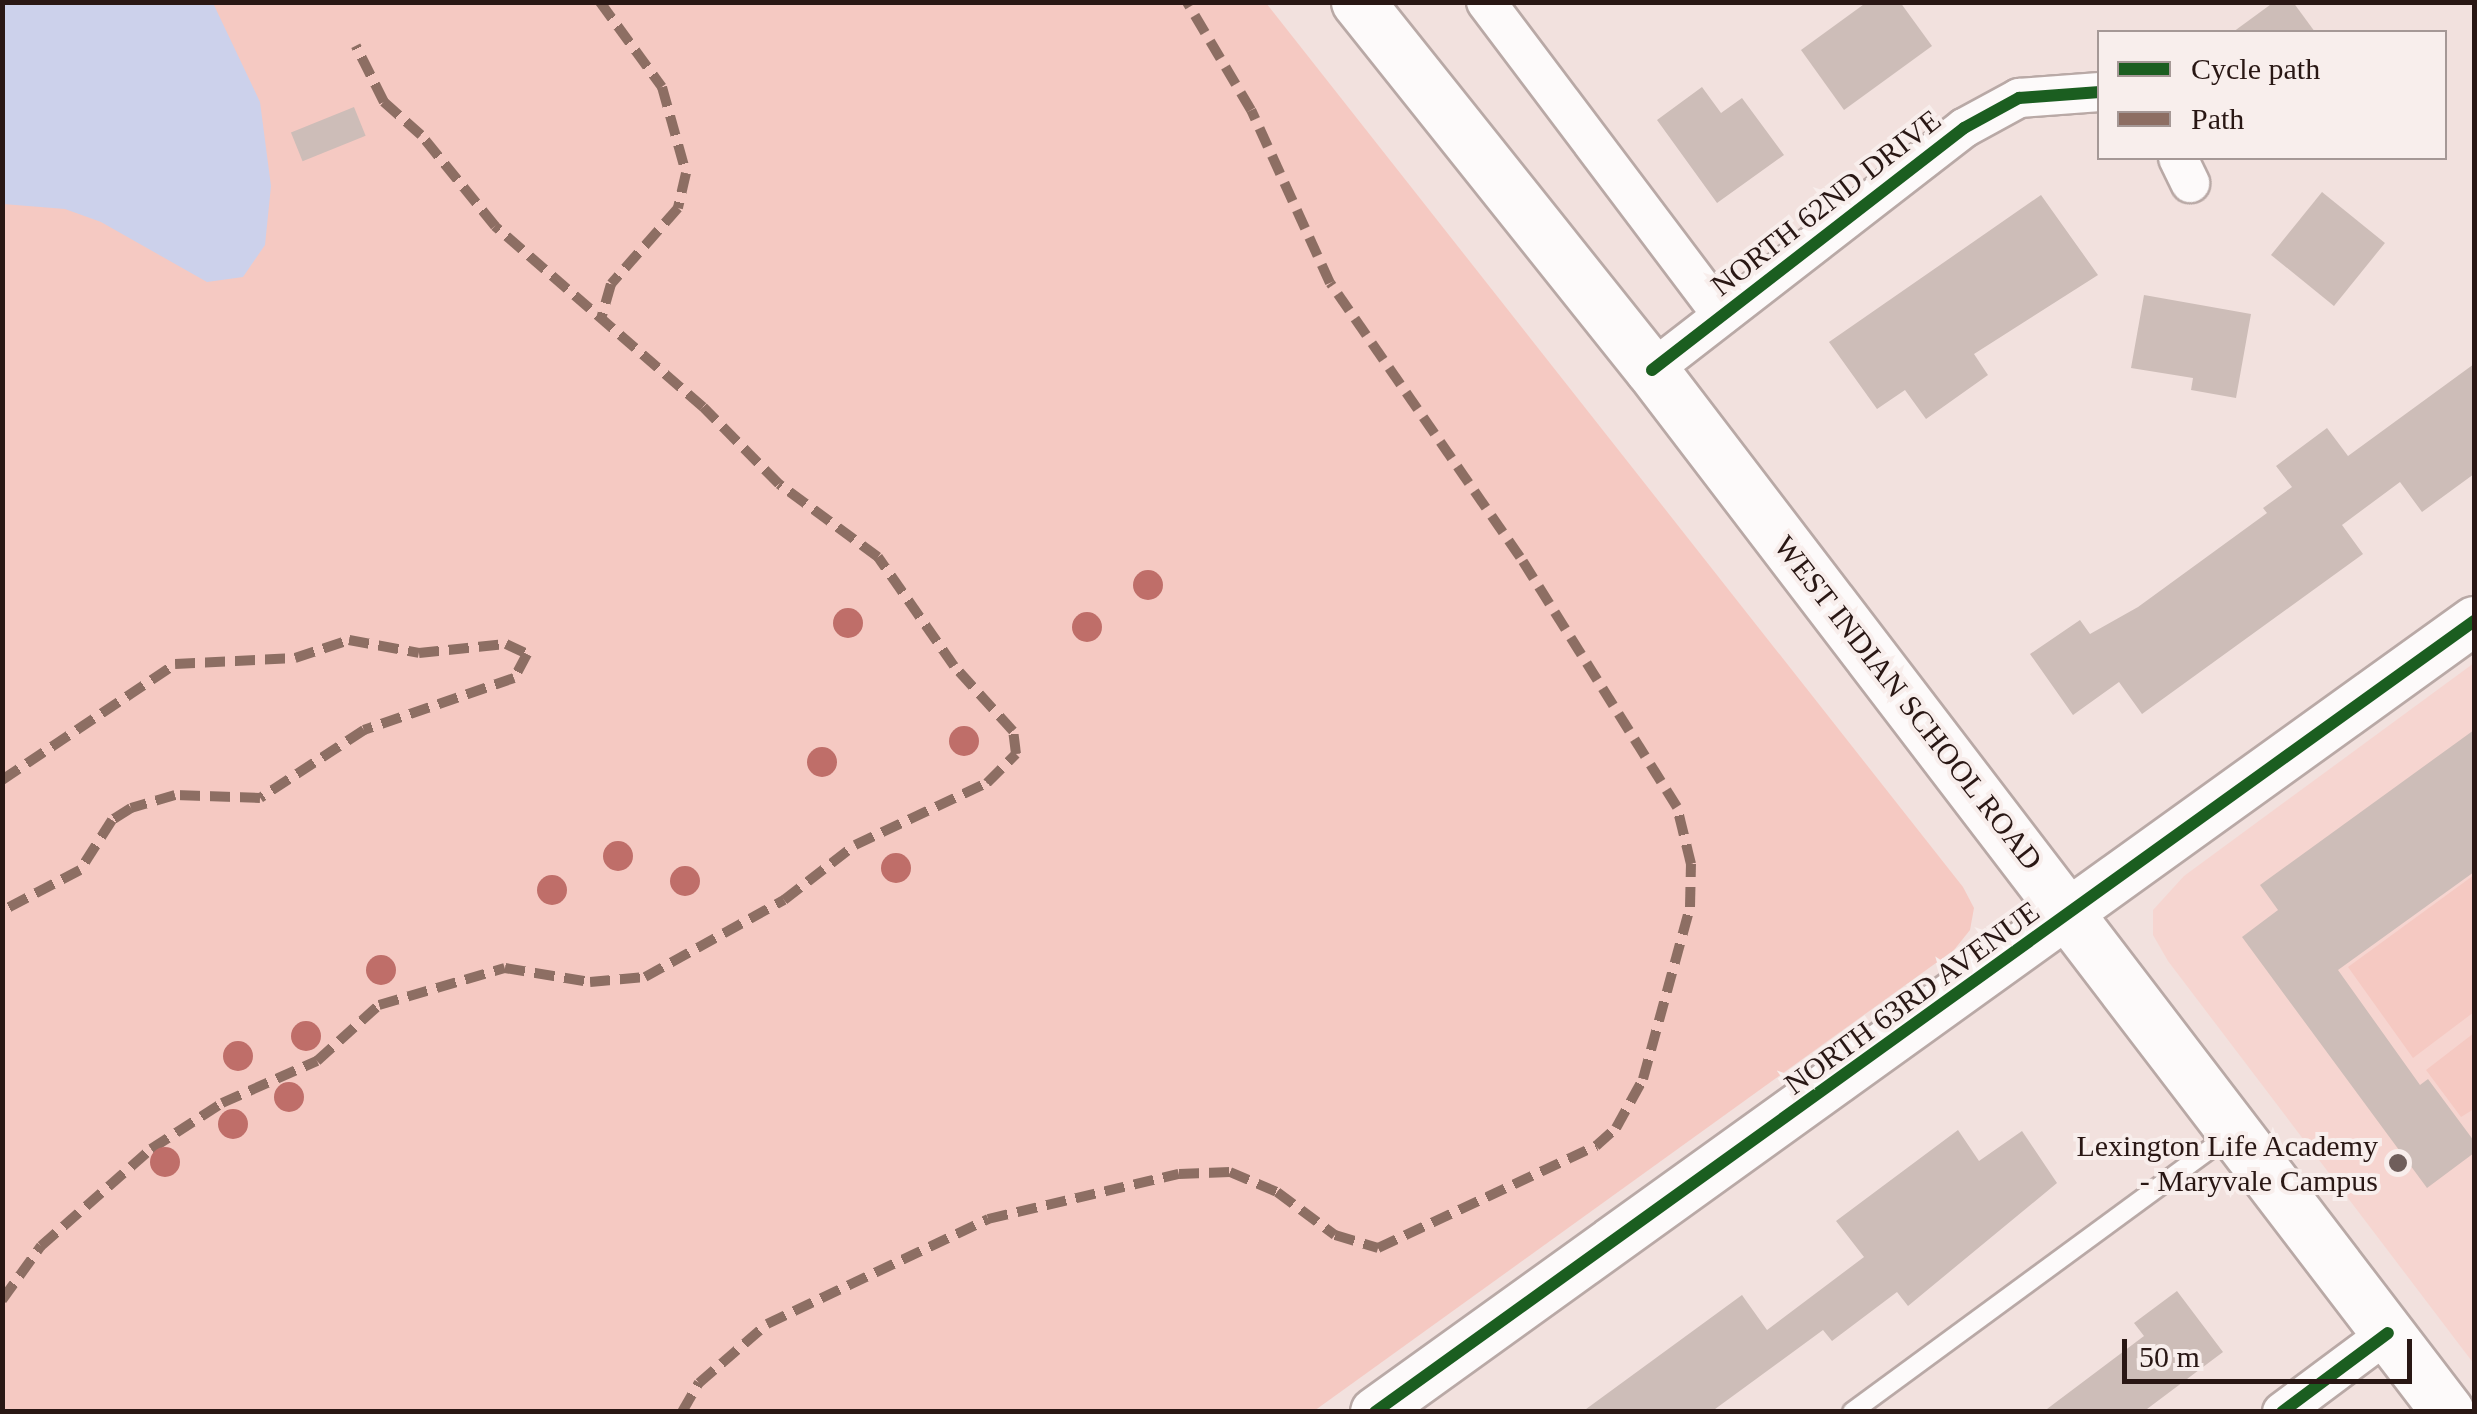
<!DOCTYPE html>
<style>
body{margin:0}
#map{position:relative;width:2477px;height:1414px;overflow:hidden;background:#f2e1de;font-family:"Times New Roman",serif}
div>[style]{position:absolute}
.built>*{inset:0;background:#f6d5d0}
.green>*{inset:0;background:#f5c9c2}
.water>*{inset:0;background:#ccd1eb}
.building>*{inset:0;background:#cdbdb8;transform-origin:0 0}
.roads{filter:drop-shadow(2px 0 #b9a9a6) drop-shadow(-2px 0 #b9a9a6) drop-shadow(0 2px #b9a9a6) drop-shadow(0 -2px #b9a9a6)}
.service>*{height:18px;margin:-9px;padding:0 9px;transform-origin:9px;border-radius:9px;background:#fdfafa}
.minor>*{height:38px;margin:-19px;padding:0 19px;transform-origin:19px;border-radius:19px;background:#fdfafa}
.tertiary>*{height:48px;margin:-24px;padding:0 24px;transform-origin:24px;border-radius:24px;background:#fdfafa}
.secondary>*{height:52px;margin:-26px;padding:0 26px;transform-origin:26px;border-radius:26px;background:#fdfafa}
.quiet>*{height:10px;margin-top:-5px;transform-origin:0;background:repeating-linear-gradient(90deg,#8d6e63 0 20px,transparent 0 30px)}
.cycleway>*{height:12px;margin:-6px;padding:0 6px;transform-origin:6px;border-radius:6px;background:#1b5e20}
.trees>*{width:30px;height:30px;margin:-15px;border-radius:50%;background:#bf6e69}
.dots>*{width:28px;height:28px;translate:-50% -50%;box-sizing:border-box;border:5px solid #f8eeec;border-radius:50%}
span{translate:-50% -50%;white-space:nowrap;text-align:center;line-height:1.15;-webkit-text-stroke:8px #f8eeec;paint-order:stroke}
.street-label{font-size:30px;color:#291714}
.poi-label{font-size:30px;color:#291714}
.right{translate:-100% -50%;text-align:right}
.frame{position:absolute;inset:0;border:5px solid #291714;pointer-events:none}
.legend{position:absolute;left:2097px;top:30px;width:350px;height:130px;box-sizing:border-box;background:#f8eeec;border:2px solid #a59896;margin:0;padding:12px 18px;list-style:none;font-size:30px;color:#291714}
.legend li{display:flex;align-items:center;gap:20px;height:50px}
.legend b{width:50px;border:2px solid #a59896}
.scale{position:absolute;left:2122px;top:1339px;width:290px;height:45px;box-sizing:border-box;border:5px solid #291714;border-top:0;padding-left:12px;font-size:30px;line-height:35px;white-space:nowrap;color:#291714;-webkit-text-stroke:8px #f8eeec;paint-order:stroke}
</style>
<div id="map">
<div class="built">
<i style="clip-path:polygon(2474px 663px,2474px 1364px,2168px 961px,2153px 935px,2153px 910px,2184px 876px)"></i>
</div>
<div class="green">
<i style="clip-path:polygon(3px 3px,1266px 3px,1963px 887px,1974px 908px,1970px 930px,1954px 950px,1314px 1411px,3px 1412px)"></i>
<i style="clip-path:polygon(2474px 875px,2474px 1012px,2413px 1058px,2348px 967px)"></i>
<i style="clip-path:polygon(2474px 1033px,2474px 1109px,2461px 1117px,2426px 1070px)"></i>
</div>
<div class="water">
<i style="clip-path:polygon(2px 3px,213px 3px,260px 102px,271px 186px,265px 245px,243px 277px,207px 282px,101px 222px,65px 209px,3px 204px)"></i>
</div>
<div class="building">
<i style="clip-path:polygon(1867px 2px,1900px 2px,1932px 46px,1844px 110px,1801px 50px)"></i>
<i style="clip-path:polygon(2274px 2px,2293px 2px,2315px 32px,2233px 32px)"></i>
<i style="clip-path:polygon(1702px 87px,1721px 113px,1742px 98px,1784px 155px,1717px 203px,1657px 120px)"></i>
<i style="left:354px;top:107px;width:31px;height:68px;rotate:68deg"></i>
<i style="left:2322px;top:192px;width:81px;height:81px;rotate:39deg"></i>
<i style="clip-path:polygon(2041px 195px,2098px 275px,1974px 354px,1988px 375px,1926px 419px,1905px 390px,1877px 409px,1829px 342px)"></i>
<i style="clip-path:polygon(2144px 295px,2251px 314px,2236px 398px,2191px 390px,2193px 378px,2131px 368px)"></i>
<i style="clip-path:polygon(2474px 364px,2474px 474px,2422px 512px,2400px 482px,2342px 525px,2363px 554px,2142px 714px,2119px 682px,2073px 715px,2030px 654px,2080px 620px,2090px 634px,2138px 607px,2267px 513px,2263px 508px,2292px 487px,2276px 466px,2327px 428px,2348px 456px)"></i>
<i style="clip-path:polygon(2474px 730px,2474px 872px,2338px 970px,2420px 1085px,2428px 1079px,2474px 1141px,2474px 1153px,2427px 1188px,2242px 937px,2278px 910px,2260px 885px)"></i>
<i style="clip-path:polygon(1958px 1130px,1979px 1161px,2022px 1131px,2057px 1183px,1908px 1306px,1897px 1292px,1832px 1341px,1823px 1330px,1711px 1412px,1582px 1412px,1742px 1295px,1767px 1330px,1864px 1257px,1836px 1221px)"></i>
<i style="clip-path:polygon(2177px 1291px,2223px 1352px,2143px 1412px,2043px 1412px,2144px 1336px,2134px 1323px)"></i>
</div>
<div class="roads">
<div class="service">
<i style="left:1852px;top:1412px;width:470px;rotate:-36.3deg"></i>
</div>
<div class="minor">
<i style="left:1486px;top:2px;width:392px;rotate:53deg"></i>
<i style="left:2178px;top:158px;width:28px;rotate:64deg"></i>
<i style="left:1652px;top:370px;width:395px;rotate:-37.8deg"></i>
<i style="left:1964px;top:128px;width:63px;rotate:-28.6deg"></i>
<i style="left:2019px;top:98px;width:81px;rotate:-4.2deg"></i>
<i style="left:2282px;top:1412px;width:132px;rotate:-36.7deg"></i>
</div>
<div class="tertiary">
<i style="left:1375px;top:1412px;width:1354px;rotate:-35.74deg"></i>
</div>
<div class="secondary">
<i style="left:1358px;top:2px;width:471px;rotate:51.4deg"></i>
<i style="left:1652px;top:370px;width:1311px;rotate:52.62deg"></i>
</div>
</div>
<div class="quiet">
<i style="left:600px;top:2px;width:105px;rotate:53.9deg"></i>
<i style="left:662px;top:87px;width:89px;rotate:74.4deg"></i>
<i style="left:686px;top:173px;width:36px;rotate:103deg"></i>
<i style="left:678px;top:208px;width:101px;rotate:131.4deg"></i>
<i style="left:611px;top:284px;width:36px;rotate:106deg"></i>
<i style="left:2px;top:780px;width:208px;rotate:-33.8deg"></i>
<i style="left:175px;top:664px;width:120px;rotate:-2.9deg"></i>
<i style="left:295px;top:658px;width:57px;rotate:-18.4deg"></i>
<i style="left:349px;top:640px;width:71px;rotate:10.5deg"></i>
<i style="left:419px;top:653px;width:87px;rotate:-5.9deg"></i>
<i style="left:506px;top:644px;width:23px;rotate:25deg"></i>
<i style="left:527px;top:654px;width:27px;rotate:118deg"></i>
<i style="left:514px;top:678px;width:159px;rotate:160.9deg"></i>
<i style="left:364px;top:730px;width:124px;rotate:146.8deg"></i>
<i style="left:260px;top:798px;width:85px;rotate:-178deg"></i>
<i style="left:175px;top:795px;width:46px;rotate:163.5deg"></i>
<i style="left:131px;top:808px;width:22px;rotate:148deg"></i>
<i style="left:112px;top:820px;width:59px;rotate:122.6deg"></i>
<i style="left:80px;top:870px;width:88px;rotate:152.3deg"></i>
<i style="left:2px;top:1300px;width:67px;rotate:-54.2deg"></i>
<i style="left:41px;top:1246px;width:147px;rotate:-41.4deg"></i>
<i style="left:151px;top:1149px;width:85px;rotate:-32.9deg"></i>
<i style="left:222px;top:1103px;width:104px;rotate:-23.9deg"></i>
<i style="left:317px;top:1061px;width:84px;rotate:-42.1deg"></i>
<i style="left:379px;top:1005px;width:131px;rotate:-16.4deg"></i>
<i style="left:505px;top:968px;width:86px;rotate:9.4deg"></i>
<i style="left:590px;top:982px;width:55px;rotate:-5.2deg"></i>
<i style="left:645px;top:977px;width:159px;rotate:-29deg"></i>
<i style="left:784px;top:900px;width:90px;rotate:-37.8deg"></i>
<i style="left:855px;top:845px;width:146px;rotate:-25.2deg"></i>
<i style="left:987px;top:783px;width:41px;rotate:-45deg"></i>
<i style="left:1016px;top:754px;width:23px;rotate:-97deg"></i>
<i style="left:1013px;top:731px;width:88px;rotate:-132.2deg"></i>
<i style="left:954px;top:666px;width:133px;rotate:-124.9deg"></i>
<i style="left:878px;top:557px;width:123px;rotate:-143.6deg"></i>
<i style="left:779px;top:484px;width:108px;rotate:-134.6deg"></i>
<i style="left:703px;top:407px;width:276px;rotate:-139deg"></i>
<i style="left:495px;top:226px;width:117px;rotate:-129.1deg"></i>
<i style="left:421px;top:135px;width:50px;rotate:-138.3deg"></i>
<i style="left:384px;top:102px;width:63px;rotate:-116.6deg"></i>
<i style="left:682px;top:1412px;width:34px;rotate:-60deg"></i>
<i style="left:699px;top:1383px;width:90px;rotate:-40.9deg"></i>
<i style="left:767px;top:1324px;width:245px;rotate:-25.4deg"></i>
<i style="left:988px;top:1219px;width:196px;rotate:-13.3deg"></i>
<i style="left:1179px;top:1174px;width:51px;rotate:-2.2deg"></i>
<i style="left:1230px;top:1172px;width:51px;rotate:23.1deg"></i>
<i style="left:1277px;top:1192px;width:72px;rotate:36.6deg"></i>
<i style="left:1335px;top:1235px;width:45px;rotate:16.8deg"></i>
<i style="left:1378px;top:1248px;width:241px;rotate:-25.1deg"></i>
<i style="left:1596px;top:1146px;width:27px;rotate:-42deg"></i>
<i style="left:1616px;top:1128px;width:56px;rotate:-61.1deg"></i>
<i style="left:1643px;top:1079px;width:178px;rotate:-74.7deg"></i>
<i style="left:1690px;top:907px;width:43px;rotate:-88.7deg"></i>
<i style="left:1691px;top:864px;width:59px;rotate:-103.8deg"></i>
<i style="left:1677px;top:807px;width:295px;rotate:-122.1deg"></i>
<i style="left:1520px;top:557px;width:333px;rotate:-124.7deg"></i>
<i style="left:1330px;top:283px;width:190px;rotate:-114.5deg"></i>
<i style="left:1251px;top:110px;width:126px;rotate:-120.7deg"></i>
</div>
<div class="cycleway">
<i style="left:1652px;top:370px;width:395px;rotate:-37.8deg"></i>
<i style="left:1964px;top:128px;width:63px;rotate:-28.6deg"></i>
<i style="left:2019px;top:98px;width:81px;rotate:-4.2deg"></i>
<i style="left:1375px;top:1412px;width:1354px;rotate:-35.74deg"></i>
<i style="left:2282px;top:1412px;width:132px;rotate:-36.7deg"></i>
</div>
<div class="trees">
<i style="left:1148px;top:585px"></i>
<i style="left:848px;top:623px"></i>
<i style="left:1087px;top:627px"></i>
<i style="left:964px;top:741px"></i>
<i style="left:822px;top:762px"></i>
<i style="left:618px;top:856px"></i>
<i style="left:896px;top:868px"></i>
<i style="left:685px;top:881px"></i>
<i style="left:552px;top:890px"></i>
<i style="left:381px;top:970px"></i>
<i style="left:306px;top:1036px"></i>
<i style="left:238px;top:1056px"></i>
<i style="left:289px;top:1097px"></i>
<i style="left:233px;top:1124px"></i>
<i style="left:165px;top:1162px"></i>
</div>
<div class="dots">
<i style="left:2398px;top:1163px;background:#6f5e5b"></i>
</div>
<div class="street-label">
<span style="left:1826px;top:203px;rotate:-38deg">NORTH 62ND DRIVE</span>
<span style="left:1908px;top:703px;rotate:52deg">WEST INDIAN SCHOOL ROAD</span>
<span style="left:1912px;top:998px;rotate:-36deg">NORTH 63RD AVENUE</span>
</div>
<div class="poi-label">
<span class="right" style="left:2378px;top:1163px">Lexington Life Academy<br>- Maryvale Campus</span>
</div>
<div class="frame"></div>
<ul class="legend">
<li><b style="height:12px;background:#1b5e20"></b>Cycle path</li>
<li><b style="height:12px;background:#8d6e63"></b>Path</li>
</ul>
<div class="scale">50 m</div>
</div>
